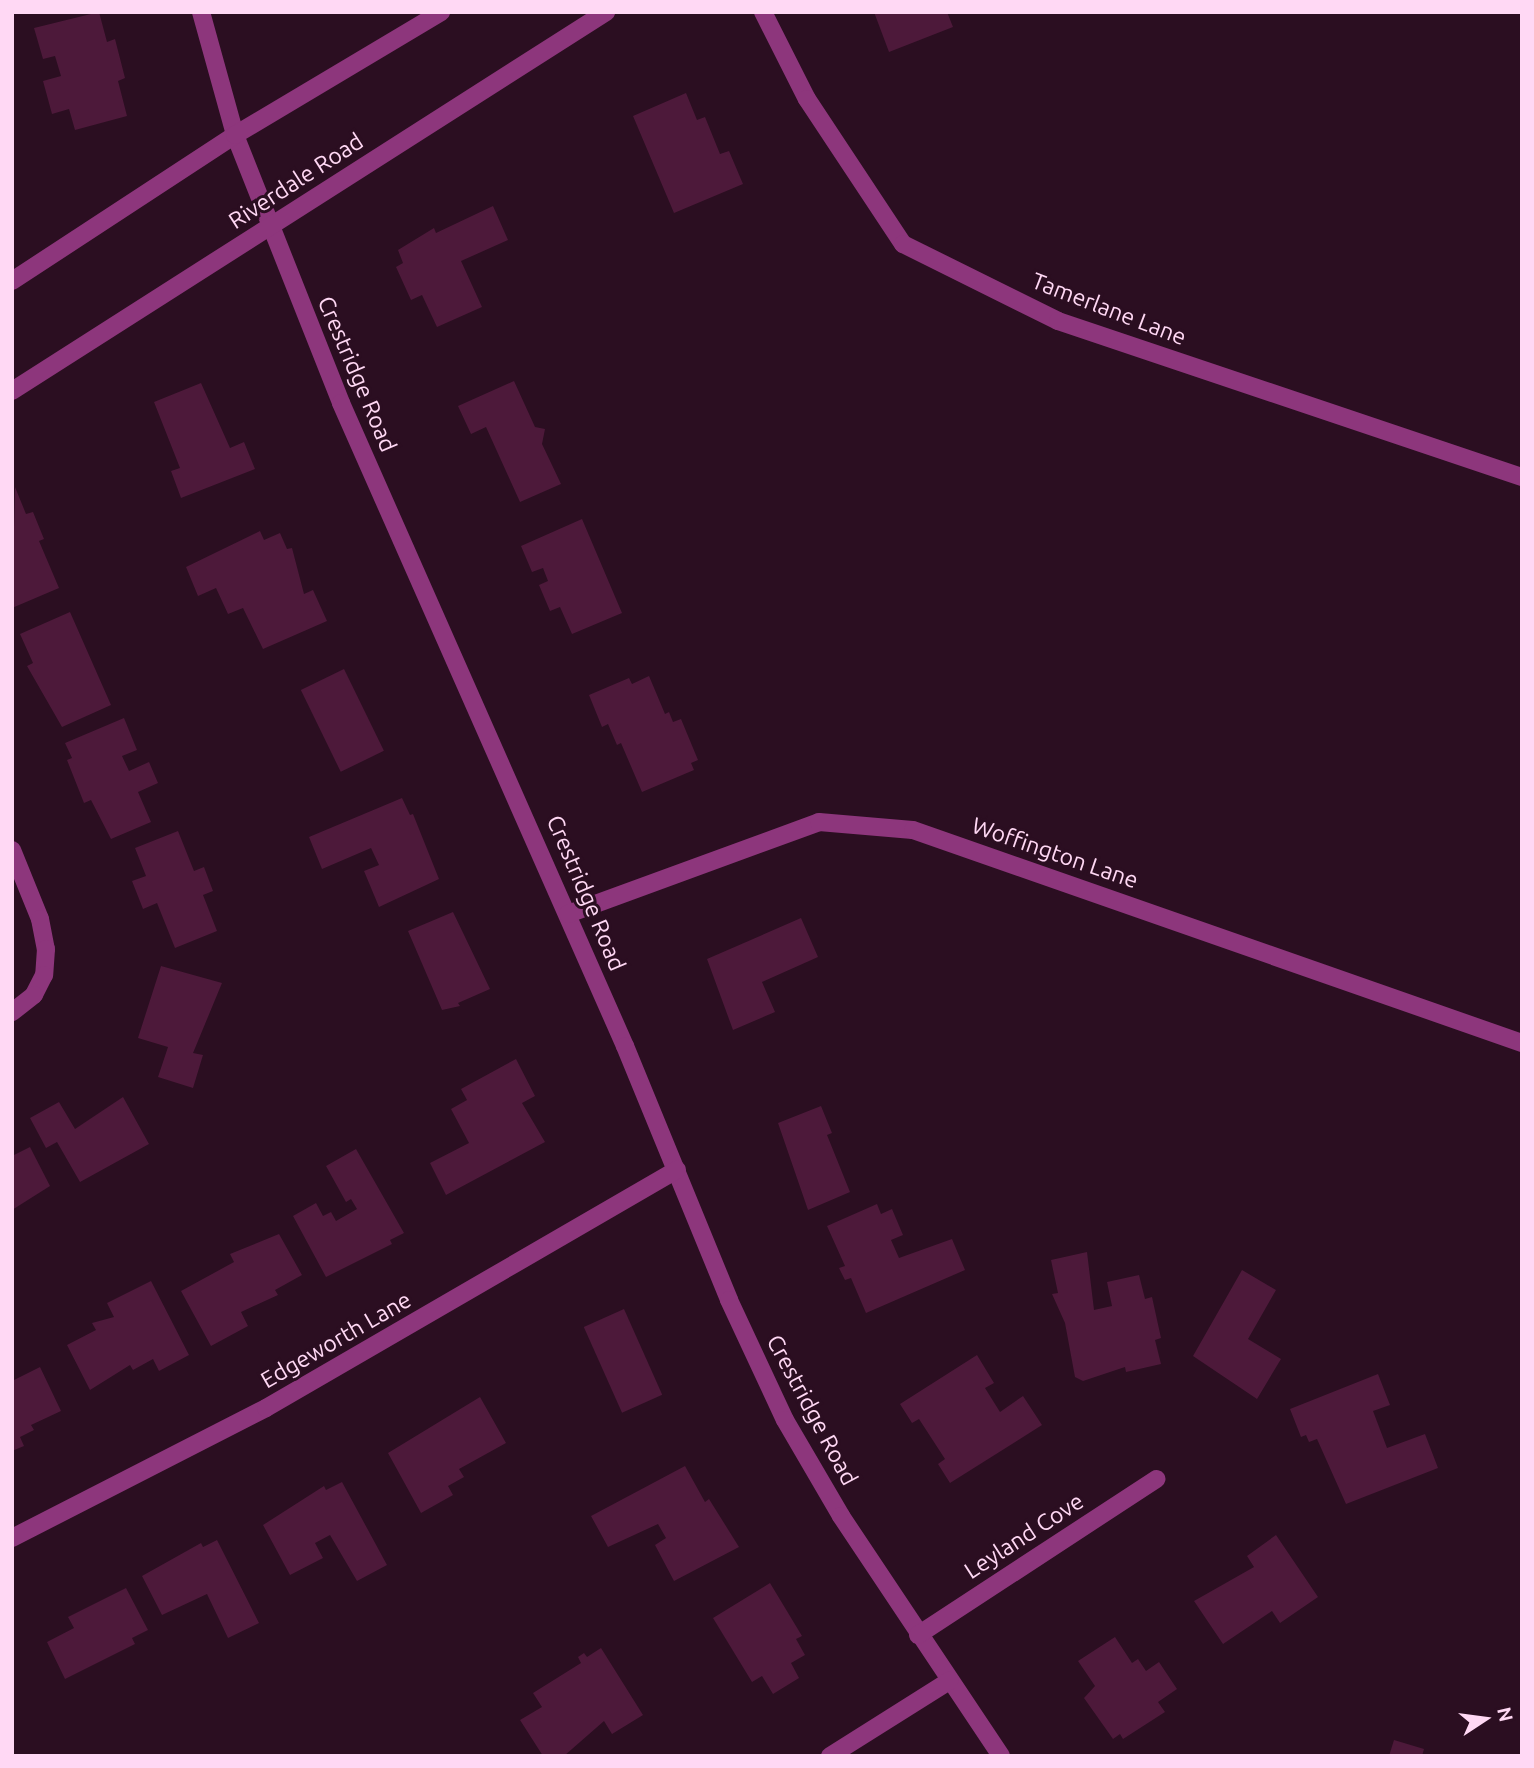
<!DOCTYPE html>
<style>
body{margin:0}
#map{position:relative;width:1534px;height:1768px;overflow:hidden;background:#2b0e21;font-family:Ubuntu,sans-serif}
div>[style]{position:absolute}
.building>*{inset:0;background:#4d193a;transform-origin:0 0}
.minor>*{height:18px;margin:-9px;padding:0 9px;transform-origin:9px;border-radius:9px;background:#8d367c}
span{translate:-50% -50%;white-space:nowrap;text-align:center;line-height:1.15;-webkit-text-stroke:6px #2b0e21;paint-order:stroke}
.street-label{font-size:23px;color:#ffd8f4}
.frame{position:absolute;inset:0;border:14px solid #ffd8f4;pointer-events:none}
.north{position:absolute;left:1450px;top:1684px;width:70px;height:70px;-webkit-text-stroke:5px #2b0e21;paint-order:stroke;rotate:77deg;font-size:19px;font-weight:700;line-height:28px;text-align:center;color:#ffd8f4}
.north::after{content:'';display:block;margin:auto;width:24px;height:32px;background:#ffd8f4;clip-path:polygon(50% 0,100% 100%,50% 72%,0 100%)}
</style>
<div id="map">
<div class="building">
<i style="clip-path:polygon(99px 12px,107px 42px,115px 39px,125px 78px,118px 81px,127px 116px,75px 130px,69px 109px,52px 114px,43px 81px,61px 76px,55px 56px,43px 59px,34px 28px)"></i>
<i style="clip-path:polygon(874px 12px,947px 12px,953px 27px,889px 52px)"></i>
<i style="clip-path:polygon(686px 93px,697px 120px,705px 117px,720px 154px,729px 151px,743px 184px,674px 213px,633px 116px)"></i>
<i style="clip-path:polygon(493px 206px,508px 240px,461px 261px,482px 307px,437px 327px,422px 295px,411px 300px,396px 267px,403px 263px,398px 250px,434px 228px,436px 233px)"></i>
<i style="clip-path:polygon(514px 381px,535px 427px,545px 429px,542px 444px,561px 484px,520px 502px,486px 427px,471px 434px,458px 406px)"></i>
<i style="clip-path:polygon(201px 383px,230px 448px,244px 442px,255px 469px,181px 498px,171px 471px,180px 468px,154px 402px)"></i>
<i style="clip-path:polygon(15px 487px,26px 514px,33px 512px,44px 539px,39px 541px,59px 588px,12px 608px)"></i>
<i style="clip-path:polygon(582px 519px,622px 613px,572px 634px,560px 607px,550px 611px,539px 585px,548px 581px,543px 568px,532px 572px,521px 546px)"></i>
<i style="clip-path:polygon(260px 531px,264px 540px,280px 533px,287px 549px,292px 548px,304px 594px,313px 590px,327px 621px,263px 649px,243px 608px,228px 614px,216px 588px,198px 596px,186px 567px)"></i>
<i style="clip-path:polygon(70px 612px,111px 705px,62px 727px,27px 666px,33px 663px,20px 634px)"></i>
<i style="left:344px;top:669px;width:91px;height:48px;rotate:64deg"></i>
<i style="clip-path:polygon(649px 676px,665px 714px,669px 712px,673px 722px,681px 719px,698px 760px,691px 763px,694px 770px,642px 792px,621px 743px,617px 745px,608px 724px,602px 727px,589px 695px,629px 678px,632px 684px)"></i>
<i style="clip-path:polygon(124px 718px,137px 750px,122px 756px,129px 771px,149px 762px,158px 783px,138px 792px,151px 822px,111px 839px,91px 800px,84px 803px,67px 760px,72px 758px,65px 743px)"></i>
<i style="clip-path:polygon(402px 798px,410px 815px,413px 814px,439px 879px,379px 907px,364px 871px,379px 865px,371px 848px,322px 869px,309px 837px)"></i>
<i style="clip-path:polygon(178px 831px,194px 871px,204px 867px,213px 891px,203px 895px,217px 931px,175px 948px,157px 903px,143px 909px,132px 881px,146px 876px,135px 848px)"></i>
<i style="clip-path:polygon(453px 912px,490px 989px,458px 1003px,460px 1006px,442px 1010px,408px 931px)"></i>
<i style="clip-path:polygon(801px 918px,818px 957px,762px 982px,775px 1012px,733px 1030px,707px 959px)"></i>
<i style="clip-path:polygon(161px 966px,222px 983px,193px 1053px,203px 1055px,193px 1088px,158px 1077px,168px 1047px,138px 1038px)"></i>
<i style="clip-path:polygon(516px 1059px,535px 1096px,522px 1103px,545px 1142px,446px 1195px,430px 1163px,469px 1143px,451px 1109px,467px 1100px,461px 1089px)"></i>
<i style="clip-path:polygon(123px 1097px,149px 1144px,80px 1182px,57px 1142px,46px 1148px,30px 1118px,59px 1102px,75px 1129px)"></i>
<i style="clip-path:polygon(821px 1106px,832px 1133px,827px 1135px,850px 1192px,808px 1210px,778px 1123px)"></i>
<i style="clip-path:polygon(30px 1147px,50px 1186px,12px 1210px,12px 1156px)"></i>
<i style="clip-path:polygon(356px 1149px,404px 1233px,390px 1240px,392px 1244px,326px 1277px,293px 1216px,316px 1203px,323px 1216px,331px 1212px,336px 1221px,357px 1209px,351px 1199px,346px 1202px,326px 1166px)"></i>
<i style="clip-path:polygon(877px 1204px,881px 1214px,892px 1209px,903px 1235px,891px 1240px,899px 1258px,952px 1239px,965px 1270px,866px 1313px,851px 1278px,845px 1280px,839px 1268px,845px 1266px,827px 1226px)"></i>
<i style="clip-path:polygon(279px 1234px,302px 1275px,275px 1290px,278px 1295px,241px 1312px,248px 1326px,211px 1346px,181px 1291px,234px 1262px,230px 1254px)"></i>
<i style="clip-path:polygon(1087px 1252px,1094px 1310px,1112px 1306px,1107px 1282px,1139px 1275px,1145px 1299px,1152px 1297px,1161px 1338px,1155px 1340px,1161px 1364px,1126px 1372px,1125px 1367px,1083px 1381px,1075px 1377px,1065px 1323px,1052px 1294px,1058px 1293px,1051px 1260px)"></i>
<i style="clip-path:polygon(1242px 1270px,1276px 1290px,1248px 1339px,1281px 1359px,1257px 1399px,1193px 1356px)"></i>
<i style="clip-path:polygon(151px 1281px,189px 1355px,159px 1371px,153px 1359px,133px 1370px,130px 1365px,90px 1390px,67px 1345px,96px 1330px,92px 1323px,114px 1317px,107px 1303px)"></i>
<i style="left:624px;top:1309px;width:94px;height:44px;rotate:66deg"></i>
<i style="clip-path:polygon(977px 1355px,994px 1383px,985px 1388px,1000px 1412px,1023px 1396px,1042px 1425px,950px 1483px,938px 1464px,945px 1459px,919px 1419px,912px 1423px,900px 1404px)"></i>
<i style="clip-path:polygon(40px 1367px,61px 1411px,31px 1425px,34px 1430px,20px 1437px,24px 1446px,12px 1451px,12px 1381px)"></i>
<i style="clip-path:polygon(1378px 1374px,1390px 1405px,1373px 1411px,1387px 1448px,1425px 1434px,1438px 1468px,1346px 1504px,1317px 1439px,1309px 1442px,1306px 1435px,1301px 1437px,1290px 1409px)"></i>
<i style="clip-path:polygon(480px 1397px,506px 1443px,459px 1469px,464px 1477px,448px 1486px,453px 1495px,421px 1513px,388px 1453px)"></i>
<i style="clip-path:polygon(685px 1466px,705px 1502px,709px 1499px,739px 1547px,674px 1581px,655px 1545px,666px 1538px,658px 1524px,608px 1547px,591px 1516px)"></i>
<i style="clip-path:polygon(342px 1482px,387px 1565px,357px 1581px,330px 1535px,315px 1543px,323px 1558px,290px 1575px,263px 1525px,324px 1486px,326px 1490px)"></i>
<i style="clip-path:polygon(1276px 1535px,1318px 1597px,1280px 1623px,1272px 1611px,1223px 1644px,1194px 1601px,1254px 1567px,1247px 1556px)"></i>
<i style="clip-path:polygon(217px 1540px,259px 1623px,228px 1638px,207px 1594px,162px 1615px,142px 1576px,201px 1543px,203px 1547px)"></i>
<i style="clip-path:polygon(770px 1583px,802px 1636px,796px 1639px,805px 1655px,791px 1663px,799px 1678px,773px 1694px,762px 1676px,752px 1682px,713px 1618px)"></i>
<i style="clip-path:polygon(126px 1588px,148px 1630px,132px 1638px,135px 1644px,65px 1679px,47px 1642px,74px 1628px,68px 1617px)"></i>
<i style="clip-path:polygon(1115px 1637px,1132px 1663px,1138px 1659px,1146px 1671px,1159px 1662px,1177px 1689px,1158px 1702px,1165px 1712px,1123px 1739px,1120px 1734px,1113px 1739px,1084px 1698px,1095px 1686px,1078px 1661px)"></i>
<i style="clip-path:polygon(601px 1648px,643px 1715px,612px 1734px,604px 1721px,564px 1756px,543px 1756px,520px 1720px,542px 1707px,533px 1693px,581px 1663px,578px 1657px,584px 1653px,587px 1657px)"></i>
<i style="clip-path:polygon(1394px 1740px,1424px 1749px,1422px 1756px,1389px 1756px)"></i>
</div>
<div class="minor">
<i style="left:201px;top:12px;width:128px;rotate:74.5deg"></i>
<i style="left:235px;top:135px;width:288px;rotate:68.4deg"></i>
<i style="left:341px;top:403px;width:703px;rotate:66.17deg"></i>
<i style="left:625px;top:1046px;width:274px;rotate:67.7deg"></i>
<i style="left:729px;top:1300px;width:132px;rotate:65deg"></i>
<i style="left:785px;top:1420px;width:111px;rotate:59.7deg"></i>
<i style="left:841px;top:1516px;width:288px;rotate:56.3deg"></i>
<i style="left:763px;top:12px;width:97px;rotate:63.2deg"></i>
<i style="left:807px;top:99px;width:174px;rotate:56.5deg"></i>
<i style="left:903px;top:244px;width:173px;rotate:26.4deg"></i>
<i style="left:1058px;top:321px;width:490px;rotate:18.6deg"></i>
<i style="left:12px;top:281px;width:267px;rotate:-33.2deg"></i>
<i style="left:235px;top:135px;width:240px;rotate:-30.8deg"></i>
<i style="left:12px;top:391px;width:705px;rotate:-32.54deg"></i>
<i style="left:12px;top:850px;width:74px;rotate:67.9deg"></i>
<i style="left:40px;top:919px;width:31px;rotate:79deg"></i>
<i style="left:46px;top:949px;width:26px;rotate:94deg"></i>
<i style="left:44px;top:975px;width:22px;rotate:117deg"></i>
<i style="left:34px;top:995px;width:28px;rotate:142deg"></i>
<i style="left:568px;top:914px;width:267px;rotate:-20.1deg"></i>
<i style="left:819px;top:822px;width:94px;rotate:4.9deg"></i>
<i style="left:913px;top:830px;width:645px;rotate:19.28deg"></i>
<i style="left:12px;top:1538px;width:285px;rotate:-27.1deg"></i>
<i style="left:266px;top:1408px;width:475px;rotate:-30.1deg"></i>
<i style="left:918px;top:1635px;width:285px;rotate:-33.2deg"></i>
<i style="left:830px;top:1756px;width:141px;rotate:-32.2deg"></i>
</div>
<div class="street-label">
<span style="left:296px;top:181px;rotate:-33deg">Riverdale Road</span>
<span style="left:1109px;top:309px;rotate:21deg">Tamerlane Lane</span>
<span style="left:357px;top:374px;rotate:67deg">Crestridge Road</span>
<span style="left:1055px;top:853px;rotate:19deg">Woffington Lane</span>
<span style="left:586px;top:893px;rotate:67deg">Crestridge Road</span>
<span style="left:336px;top:1340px;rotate:-30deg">Edgeworth Lane</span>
<span style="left:812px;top:1410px;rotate:62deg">Crestridge Road</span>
<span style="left:1024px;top:1536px;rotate:-33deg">Leyland Cove</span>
</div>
<div class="frame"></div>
<div class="north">N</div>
</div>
